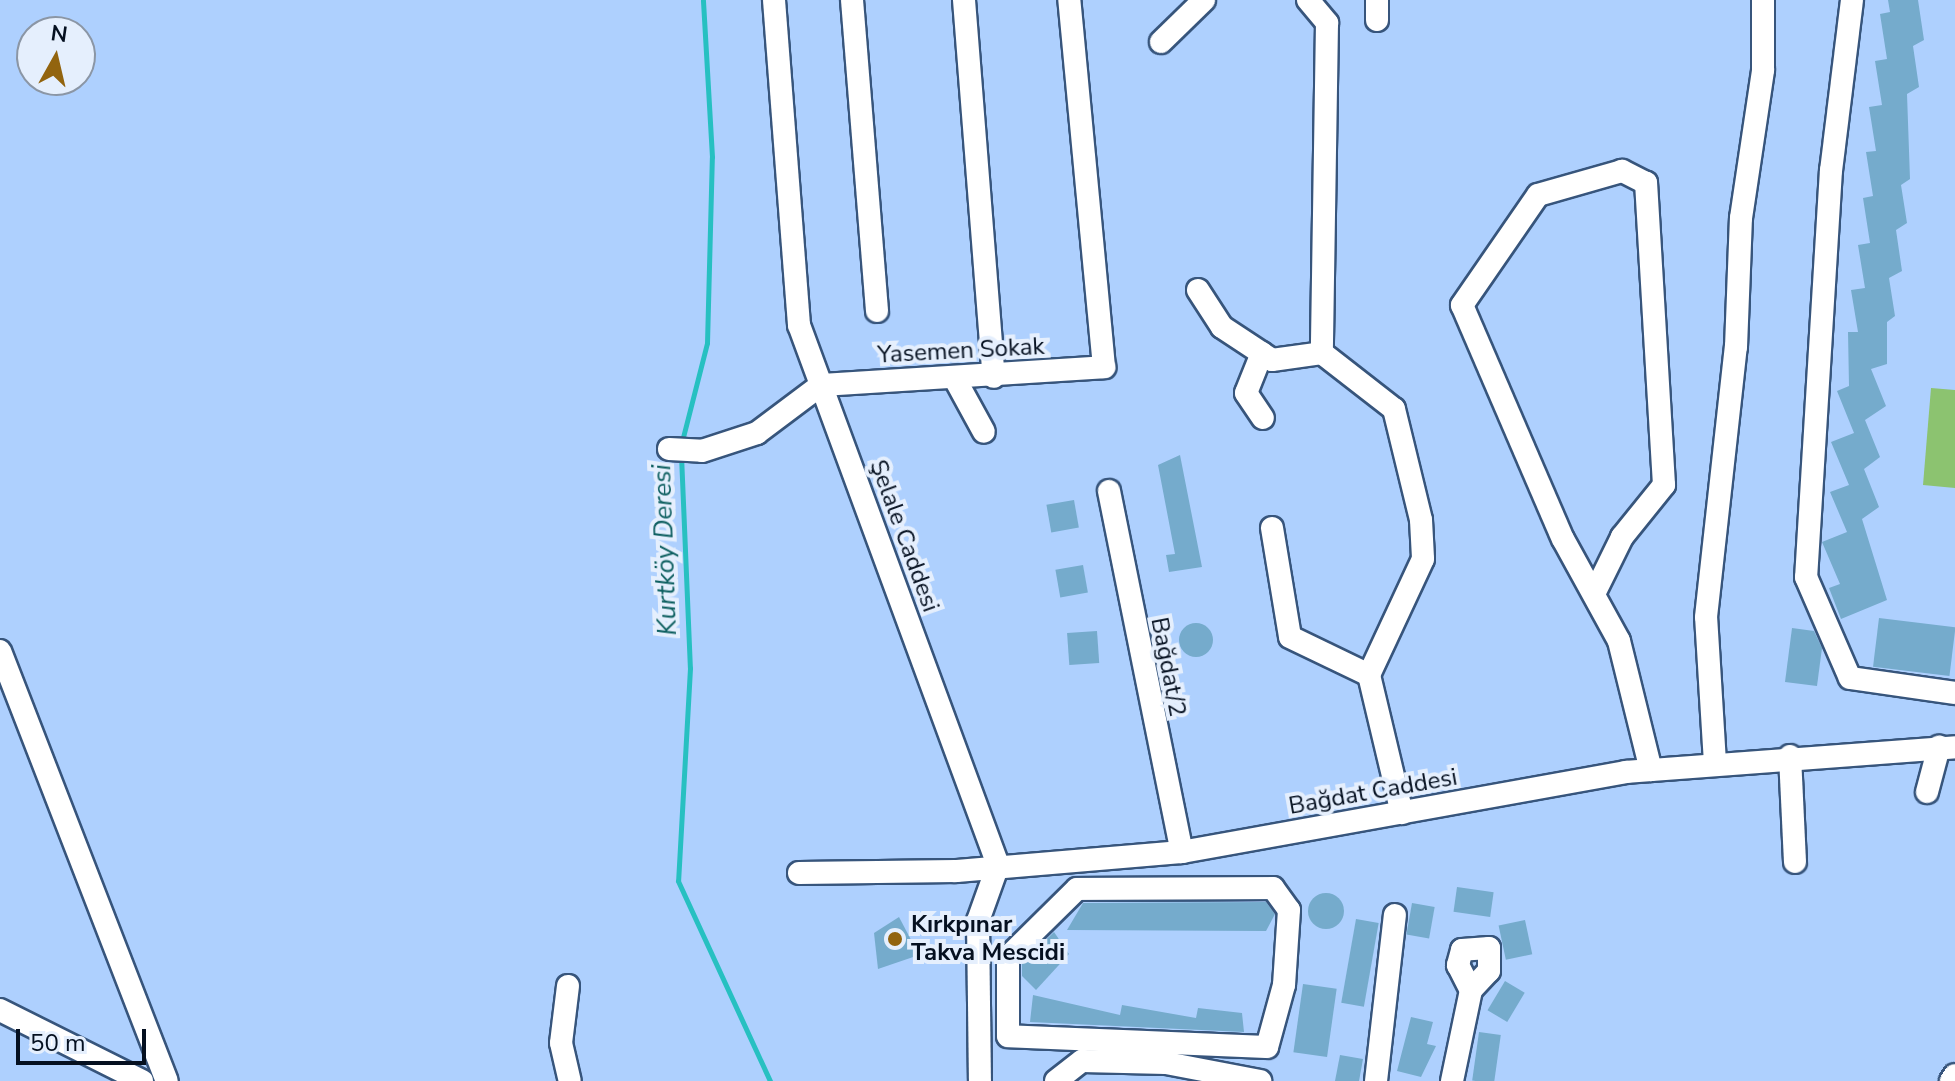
<!DOCTYPE html>
<meta charset="utf-8">
<style>
body{margin:0}
#map{position:relative;width:1955px;height:1081px;overflow:hidden;background:#aed0fe;font-family:"Nunito Sans",sans-serif}
div>[style]{position:absolute}
.green>*{inset:0;background:#8cc370}
.stream>*{height:5px;margin:-2.5px;padding:0 2.5px;transform-origin:2.5px;border-radius:2.5px;background:#27c0c1}
.building>*{inset:0;background:#75abcc;transform-origin:0 0}
.round{border-radius:50%}
.roads{filter:drop-shadow(2px 0 #37557c) drop-shadow(-2px 0 #37557c) drop-shadow(0 2px #37557c) drop-shadow(0 -2px #37557c)}
.minor>*{height:22px;margin:-11px;padding:0 11px;transform-origin:11px;border-radius:11px;background:#fff}
.dots>*{width:22px;height:22px;translate:-50% -50%;box-sizing:border-box;border:4px solid #e5effd;border-radius:50%}
span{translate:-50% -50%;white-space:nowrap;text-align:center;line-height:1.15;-webkit-text-stroke:8px #e5effd;paint-order:stroke}
.street-label{font-size:24px;color:#051020}
.poi-label{font-size:24px;color:#051020;font-weight:700}
.left{translate:0 -50%;text-align:left}
.water-label{font-size:26px;color:#0c5e5f;font-style:italic}
.north{position:absolute;left:16px;top:16px;width:80px;height:80px;box-sizing:border-box;background:#e5effd;border:2px solid #8b96a5;border-radius:50%;rotate:8deg;font-size:22px;font-weight:700;line-height:32px;text-align:center;color:#051020}
.north::after{content:'';display:block;margin:auto;width:28px;height:36px;background:#92640f;clip-path:polygon(50% 0,100% 100%,50% 72%,0 100%)}
.scale{position:absolute;left:16px;top:1029px;width:130px;height:36px;box-sizing:border-box;border:4px solid #051020;border-top:0;padding-left:10px;font-size:24px;line-height:28px;white-space:nowrap;color:#051020;-webkit-text-stroke:6px #e5effd;paint-order:stroke}
</style>
<div id="map">
<div class="green">
<i style="clip-path:polygon(1931px 388px,1955px 390px,1955px 488px,1923px 485px)"></i>
</div>
<div class="stream">
<i style="left:681px;top:445px;width:105px;rotate:-75.7deg"></i>
<i style="left:707px;top:343px;width:186px;rotate:-88.5deg"></i>
<i style="left:712px;top:157px;width:157px;rotate:-93.3deg"></i>
<i style="left:681px;top:455px;width:213px;rotate:87.6deg"></i>
<i style="left:690px;top:668px;width:213px;rotate:93.2deg"></i>
<i style="left:678px;top:881px;width:220px;rotate:65.3deg"></i>
</div>
<div class="building">
<i style="clip-path:polygon(1888px 0,1918px 0,1924px 40px,1913px 46px,1919px 87px,1907px 94px,1910px 179px,1901px 185px,1907px 223px,1896px 230px,1902px 271px,1889px 278px,1895px 316px,1887px 322px,1887px 364px,1871px 369px,1886px 406px,1865px 420px,1880px 457px,1864px 469px,1879px 507px,1862px 519px,1887px 600px,1841px 619px,1829px 588px,1840px 584px,1822px 542px,1847px 532px,1830px 492px,1849px 485px,1831px 442px,1854px 433px,1837px 391px,1849px 386px,1848px 332px,1858px 332px,1851px 290px,1865px 288px,1858px 245px,1870px 243px,1863px 198px,1873px 196px,1866px 152px,1876px 151px,1869px 107px,1882px 105px,1875px 61px,1887px 59px,1880px 14px,1890px 12px)"></i>
<i style="clip-path:polygon(1180px 455px,1202px 567px,1169px 572px,1166px 555px,1175px 554px,1158px 465px)"></i>
<i style="left:1074px;top:500px;width:28px;height:28px;rotate:80deg"></i>
<i style="left:1083px;top:565px;width:28px;height:28px;rotate:80deg"></i>
<i style="left:1879px;top:618px;width:77px;height:49px;rotate:7deg"></i>
<i class="round" style="left:1179px;top:623px;width:34px;height:34px"></i>
<i style="clip-path:polygon(1792px 628px,1814px 631px,1822px 648px,1817px 686px,1785px 682px)"></i>
<i style="left:1097px;top:631px;width:32px;height:30px;rotate:86deg"></i>
<i style="left:1457px;top:887px;width:37px;height:25px;rotate:8deg"></i>
<i class="round" style="left:1308px;top:893px;width:36px;height:36px"></i>
<i style="clip-path:polygon(1266px 902px,1275px 914px,1266px 931px,1067px 930px,1083px 903px)"></i>
<i style="left:1412px;top:903px;width:23px;height:32px;rotate:10deg"></i>
<i style="clip-path:polygon(899px 917px,919px 955px,878px 969px,874px 933px)"></i>
<i style="left:1356px;top:919px;width:23px;height:85px;rotate:10deg"></i>
<i style="left:1525px;top:920px;width:35px;height:27px;rotate:78deg"></i>
<i style="clip-path:polygon(1054px 932px,1069px 954px,1036px 990px,1022px 976px,1022px 963px)"></i>
<i style="left:1505px;top:981px;width:23px;height:34px;rotate:31deg"></i>
<i style="left:1303px;top:984px;width:34px;height:69px;rotate:8deg"></i>
<i style="clip-path:polygon(1033px 995px,1120px 1015px,1122px 1005px,1196px 1018px,1198px 1008px,1242px 1013px,1244px 1032px,1030px 1022px)"></i>
<i style="clip-path:polygon(1411px 1017px,1433px 1022px,1427px 1044px,1436px 1046px,1421px 1077px,1397px 1071px)"></i>
<i style="left:1479px;top:1032px;width:22px;height:49px;rotate:8deg"></i>
<i style="clip-path:polygon(1340px 1055px,1363px 1059px,1359px 1081px,1335px 1081px)"></i>
</div>
<div class="roads">
<div class="minor">
<i style="left:774px;top:0;width:326px;rotate:85.6deg"></i>
<i style="left:799px;top:325px;width:576px;rotate:69.77deg"></i>
<i style="left:998px;top:865px;width:59px;rotate:109.7deg"></i>
<i style="left:978px;top:921px;width:160px;rotate:89.3deg"></i>
<i style="left:852px;top:0;width:312px;rotate:85.4deg"></i>
<i style="left:964px;top:0;width:378px;rotate:85.5deg"></i>
<i style="left:1308px;top:0;width:30px;rotate:50deg"></i>
<i style="left:1327px;top:23px;width:330px;rotate:90.9deg"></i>
<i style="left:1322px;top:353px;width:91px;rotate:37.9deg"></i>
<i style="left:1394px;top:409px;width:114px;rotate:76.3deg"></i>
<i style="left:1421px;top:520px;width:39px;rotate:87deg"></i>
<i style="left:1423px;top:559px;width:128px;rotate:115deg"></i>
<i style="left:1369px;top:675px;width:142px;rotate:76.6deg"></i>
<i style="left:1852px;top:0;width:171px;rotate:97deg"></i>
<i style="left:1831px;top:170px;width:408px;rotate:93.5deg"></i>
<i style="left:1806px;top:577px;width:110px;rotate:66.5deg"></i>
<i style="left:1850px;top:678px;width:106px;rotate:8.1deg"></i>
<i style="left:1377px;top:20px;width:20px;rotate:-90deg"></i>
<i style="left:1161px;top:42px;width:60px;rotate:-44.3deg"></i>
<i style="left:1198px;top:290px;width:44px;rotate:57deg"></i>
<i style="left:1222px;top:327px;width:60px;rotate:33.4deg"></i>
<i style="left:1272px;top:360px;width:50px;rotate:-8deg"></i>
<i style="left:1262px;top:353px;width:43px;rotate:111.8deg"></i>
<i style="left:1246px;top:393px;width:30px;rotate:56deg"></i>
<i style="left:955px;top:379px;width:60px;rotate:61.3deg"></i>
<i style="left:669px;top:449px;width:33px;rotate:3deg"></i>
<i style="left:702px;top:451px;width:58px;rotate:-18.1deg"></i>
<i style="left:757px;top:433px;width:80px;rotate:-36.9deg"></i>
<i style="left:821px;top:385px;width:284px;rotate:-3.6deg"></i>
<i style="left:1104px;top:367px;width:369px;rotate:-95.4deg"></i>
<i style="left:1109px;top:491px;width:368px;rotate:78.6deg"></i>
<i style="left:1272px;top:528px;width:110px;rotate:80.6deg"></i>
<i style="left:1290px;top:637px;width:88px;rotate:25.7deg"></i>
<i style="left:1594px;top:594px;width:64px;rotate:-63.8deg"></i>
<i style="left:1622px;top:537px;width:67px;rotate:-51.1deg"></i>
<i style="left:1664px;top:485px;width:303px;rotate:-93.4deg"></i>
<i style="left:1646px;top:183px;width:27px;rotate:-153deg"></i>
<i style="left:1622px;top:171px;width:87px;rotate:164.1deg"></i>
<i style="left:1538px;top:195px;width:134px;rotate:124.6deg"></i>
<i style="left:1462px;top:305px;width:255px;rotate:66.7deg"></i>
<i style="left:1563px;top:539px;width:116px;rotate:61.2deg"></i>
<i style="left:1619px;top:641px;width:133px;rotate:76.1deg"></i>
<i style="left:0;top:651px;width:461px;rotate:68.8deg"></i>
<i style="left:1790px;top:756px;width:106px;rotate:87.3deg"></i>
<i style="left:1715px;top:763px;width:146px;rotate:-93.5deg"></i>
<i style="left:1706px;top:617px;width:272px;rotate:-83.7deg"></i>
<i style="left:1736px;top:347px;width:129px;rotate:-87.8deg"></i>
<i style="left:1741px;top:218px;width:150px;rotate:-81.5deg"></i>
<i style="left:1763px;top:70px;width:70px;rotate:-90deg"></i>
<i style="left:1927px;top:792px;width:47px;rotate:-75.1deg"></i>
<i style="left:799px;top:873px;width:157px;rotate:-0.7deg"></i>
<i style="left:956px;top:871px;width:227px;rotate:-4.8deg"></i>
<i style="left:1182px;top:852px;width:451px;rotate:-10.2deg"></i>
<i style="left:1626px;top:772px;width:330px;rotate:-4.3deg"></i>
<i style="left:1273px;top:888px;width:27px;rotate:54deg"></i>
<i style="left:1289px;top:910px;width:75px;rotate:93.8deg"></i>
<i style="left:1284px;top:985px;width:64px;rotate:105.3deg"></i>
<i style="left:1267px;top:1047px;width:259px;rotate:-177.6deg"></i>
<i style="left:1008px;top:1036px;width:79px;rotate:-90deg"></i>
<i style="left:1008px;top:957px;width:97px;rotate:-44.6deg"></i>
<i style="left:1077px;top:889px;width:196px;rotate:-0.3deg"></i>
<i style="left:568px;top:986px;width:57px;rotate:97deg"></i>
<i style="left:561px;top:1043px;width:39px;rotate:77deg"></i>
<i style="left:0;top:1010px;width:159px;rotate:26.6deg"></i>
<i style="left:1056px;top:1081px;width:33px;rotate:-38deg"></i>
<i style="left:1082px;top:1061px;width:84px;rotate:1.4deg"></i>
<i style="left:1166px;top:1063px;width:96px;rotate:10.8deg"></i>
<i style="left:1376px;top:1081px;width:167px;rotate:-83.5deg"></i>
<i style="left:1452px;top:1081px;width:93px;rotate:-78.2deg"></i>
<i style="left:1471px;top:990px;width:26px;rotate:-47deg"></i>
<i style="left:1489px;top:971px;width:23px;rotate:-90deg"></i>
<i style="left:1489px;top:948px;width:27px;rotate:176deg"></i>
<i style="left:1462px;top:950px;width:16px;rotate:105deg"></i>
<i style="left:1458px;top:965px;width:28px;rotate:63deg"></i>
<i style="left:1951px;top:1081px;width:7px;rotate:-56deg"></i>
</div>
</div>
<div class="dots">
<i style="left:895px;top:939px;background:#92640f"></i>
</div>
<div class="street-label">
<span style="left:961px;top:351px;rotate:-3deg">Yasemen Sokak</span>
<span style="left:904px;top:536px;rotate:70deg">Şelale Caddesi</span>
<span style="left:1168px;top:667px;rotate:79deg">Bağdat/2</span>
<span style="left:1373px;top:792px;rotate:-10deg">Bağdat Caddesi</span>
</div>
<div class="poi-label">
<span class="left" style="left:911px;top:939px">Kırkpınar<br>Takva Mescidi</span>
</div>
<div class="water-label">
<span style="left:665px;top:550px;rotate:-92deg">Kurtköy Deresi</span>
</div>
<div class="north">N</div>
<div class="scale">50 m</div>
</div>
